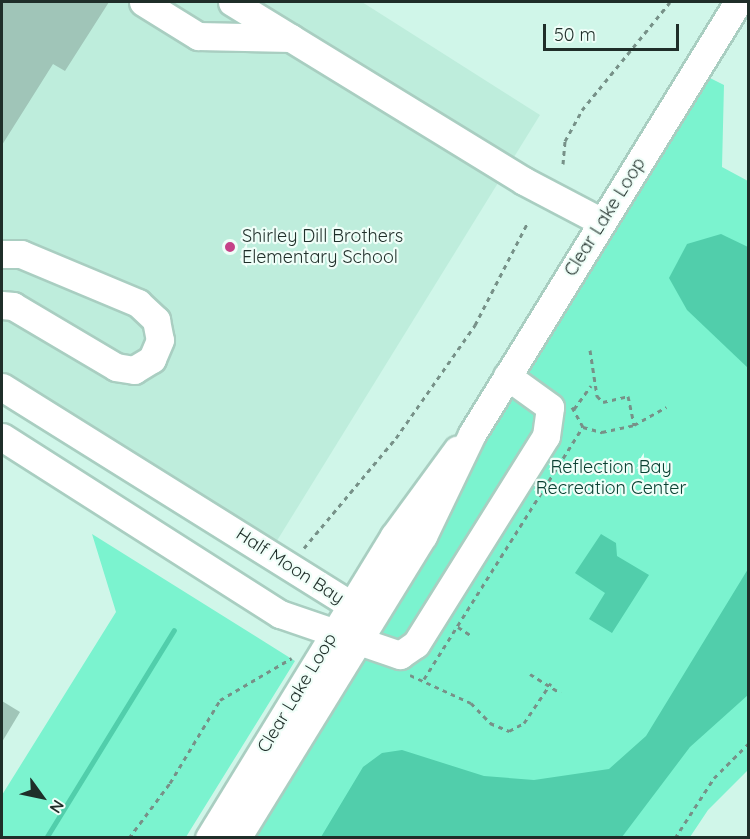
<!DOCTYPE html>
<style>
body{margin:0}
#map{position:relative;width:750px;height:839px;overflow:hidden;background:#d0f6e9;font-family:Quicksand,sans-serif}
div>[style]{position:absolute}
.built>*{inset:0;background:#beeddc}
.green>*{inset:0;background:#7bf3cf}
.water>*{inset:0;background:#51ceab}
.stream>*{height:5px;margin:-2.5px;padding:0 2.5px;transform-origin:2.5px;border-radius:2.5px;background:#51ceab}
.building>*{inset:0;background:#a0c5b8}
.path>*{height:3px;margin-top:-1.5px;transform-origin:0;background:repeating-linear-gradient(90deg,#779188 0 4.5px,transparent 0 9px)}
.roads{filter:drop-shadow(2px 0 #a9cec1) drop-shadow(-2px 0 #a9cec1) drop-shadow(0 2px #a9cec1) drop-shadow(0 -2px #a9cec1)}
.minor>*{height:27px;margin:-13.5px;padding:0 13.5px;transform-origin:13.5px;border-radius:13.5px;background:#fff}
.dots>*{width:16px;height:16px;translate:-50% -50%;box-sizing:border-box;border:3px solid #effef8;border-radius:50%}
span{translate:-50% -50%;white-space:nowrap;text-align:center;line-height:1.15;-webkit-text-stroke:4.5px #effef8;paint-order:stroke}
.street-label{font-size:18px;color:#1f2e29}
.poi-label{font-size:18px;color:#1f2e29}
.left{translate:0 -50%;text-align:left}
.park-label{font-size:18px;color:#0a4133}
.frame{position:absolute;inset:0;border:3px solid #1f2e29;pointer-events:none}
.north{position:absolute;left:12px;top:767px;width:60px;height:60px;-webkit-text-stroke:4px #effef8;paint-order:stroke;rotate:123deg;font-size:16px;font-weight:700;line-height:24px;text-align:center;color:#1f2e29}
.north::after{content:'';display:block;margin:auto;width:21px;height:27px;background:#1f2e29;clip-path:polygon(50% 0,100% 100%,50% 72%,0 100%)}
.scale{position:absolute;left:543px;top:24px;width:136px;height:27px;box-sizing:border-box;border:3px solid #1f2e29;border-top:0;padding-left:8px;font-size:18px;line-height:21px;white-space:nowrap;color:#1f2e29;-webkit-text-stroke:4px #effef8;paint-order:stroke}
</style>
<div id="map">
<div class="built">
<i style="clip-path:polygon(2px 2px,362px 2px,540px 115px,270px 552px,2px 379px)"></i>
</div>
<div class="green">
<i style="clip-path:polygon(710px 78px,724px 85px,722px 167px,748px 181px,748px 770px,708px 810px,690px 837px,252px 838px,482px 446px)"></i>
<i style="clip-path:polygon(92px 534px,295px 661px,186px 837px,2px 837px,2px 795px,116px 612px)"></i>
</div>
<div class="water">
<i style="clip-path:polygon(721px 234px,748px 247px,748px 368px,687px 310px,669px 278px,687px 244px)"></i>
<i style="clip-path:polygon(601px 534px,616px 543px,617px 556px,649px 575px,612px 633px,589px 619px,605px 593px,575px 573px)"></i>
<i style="clip-path:polygon(748px 569px,748px 695px,690px 747px,622px 837px,321px 837px,363px 767px,382px 753px,402px 750px,484px 776px,534px 780px,609px 769px,646px 736px)"></i>
</div>
<div class="stream">
<i style="left:46px;top:838px;width:244px;rotate:-58.4deg"></i>
</div>
<div class="building">
<i style="clip-path:polygon(2px 2px,109px 2px,65px 71px,53px 64px,2px 145px)"></i>
<i style="clip-path:polygon(2px 701px,20px 712px,2px 742px)"></i>
</div>
<div class="path">
<i style="left:563px;top:164px;width:23px;rotate:-85deg"></i>
<i style="left:565px;top:141px;width:35px;rotate:-61deg"></i>
<i style="left:582px;top:110px;width:139px;rotate:-50.8deg"></i>
<i style="left:590px;top:350px;width:47px;rotate:81.3deg"></i>
<i style="left:597px;top:396px;width:8px;rotate:45deg"></i>
<i style="left:603px;top:402px;width:26px;rotate:-13deg"></i>
<i style="left:628px;top:396px;width:30px;rotate:78deg"></i>
<i style="left:572px;top:407px;width:23px;rotate:61deg"></i>
<i style="left:583px;top:427px;width:20px;rotate:15deg"></i>
<i style="left:602px;top:432px;width:33px;rotate:-12deg"></i>
<i style="left:634px;top:425px;width:37px;rotate:-29deg"></i>
<i style="left:574px;top:409px;width:29px;rotate:-54deg"></i>
<i style="left:304px;top:548px;width:143px;rotate:-50.1deg"></i>
<i style="left:396px;top:438px;width:138px;rotate:-55deg"></i>
<i style="left:475px;top:325px;width:114px;rotate:-62.8deg"></i>
<i style="left:458px;top:627px;width:17px;rotate:33deg"></i>
<i style="left:530px;top:674px;width:36px;rotate:32deg"></i>
<i style="left:410px;top:675px;width:67px;rotate:24.7deg"></i>
<i style="left:471px;top:703px;width:28px;rotate:46deg"></i>
<i style="left:490px;top:723px;width:21px;rotate:23deg"></i>
<i style="left:509px;top:731px;width:17px;rotate:-28deg"></i>
<i style="left:524px;top:723px;width:48px;rotate:-56deg"></i>
<i style="left:424px;top:679px;width:298px;rotate:-57.8deg"></i>
<i style="left:129px;top:838px;width:69px;rotate:-53.3deg"></i>
<i style="left:170px;top:783px;width:97px;rotate:-58.9deg"></i>
<i style="left:220px;top:700px;width:83px;rotate:-30.3deg"></i>
<i style="left:675px;top:838px;width:72px;rotate:-57deg"></i>
<i style="left:714px;top:778px;width:48px;rotate:-45deg"></i>
</div>
<div class="roads">
<div class="minor">
<i style="left:143px;top:2px;width:65px;rotate:31.7deg"></i>
<i style="left:198px;top:36px;width:93px;rotate:1.2deg"></i>
<i style="left:232px;top:2px;width:342px;rotate:31.5deg"></i>
<i style="left:524px;top:181px;width:88px;rotate:27.7deg"></i>
<i style="left:2px;top:254px;width:19px"></i>
<i style="left:21px;top:254px;width:127px;rotate:22.7deg"></i>
<i style="left:138px;top:303px;width:25px;rotate:43deg"></i>
<i style="left:156px;top:320px;width:20px;rotate:79deg"></i>
<i style="left:160px;top:340px;width:21px;rotate:113deg"></i>
<i style="left:152px;top:359px;width:21px;rotate:149deg"></i>
<i style="left:134px;top:370px;width:18px;rotate:-171deg"></i>
<i style="left:116px;top:367px;width:120px;rotate:-149.4deg"></i>
<i style="left:13px;top:306px;width:11px;rotate:-175deg"></i>
<i style="left:2px;top:387px;width:411px;rotate:32deg"></i>
<i style="left:351px;top:605px;width:18px;rotate:74deg"></i>
<i style="left:2px;top:437px;width:330px;rotate:32.5deg"></i>
<i style="left:280px;top:614px;width:127px;rotate:18.9deg"></i>
<i style="left:400px;top:655px;width:19px;rotate:-35deg"></i>
<i style="left:416px;top:644px;width:245px;rotate:-58deg"></i>
<i style="left:546px;top:436px;width:29px;rotate:-82deg"></i>
<i style="left:550px;top:407px;width:53px;rotate:-144.2deg"></i>
<i style="left:209px;top:838px;width:354px;rotate:-58.5deg"></i>
<i style="left:394px;top:536px;width:107px;rotate:-53.8deg"></i>
<i style="left:237px;top:838px;width:355px;rotate:-58.4deg"></i>
<i style="left:423px;top:536px;width:113px;rotate:-64.3deg"></i>
<i style="left:472px;top:434px;width:507px;rotate:-58.38deg"></i>
</div>
</div>
<div class="dots">
<i style="left:230px;top:247px;background:#c54288"></i>
</div>
<div class="street-label">
<span style="left:605px;top:217px;rotate:-58deg">Clear Lake Loop</span>
<span style="left:290px;top:566px;rotate:33deg">Half Moon Bay</span>
<span style="left:297px;top:693px;rotate:-59deg">Clear Lake Loop</span>
</div>
<div class="poi-label">
<span class="left" style="left:242px;top:247px">Shirley Dill Brothers<br>Elementary School</span>
</div>
<div class="park-label">
<span style="left:611px;top:478px">Reflection Bay<br>Recreation Center</span>
</div>
<div class="frame"></div>
<div class="north">N</div>
<div class="scale">50 m</div>
</div>
